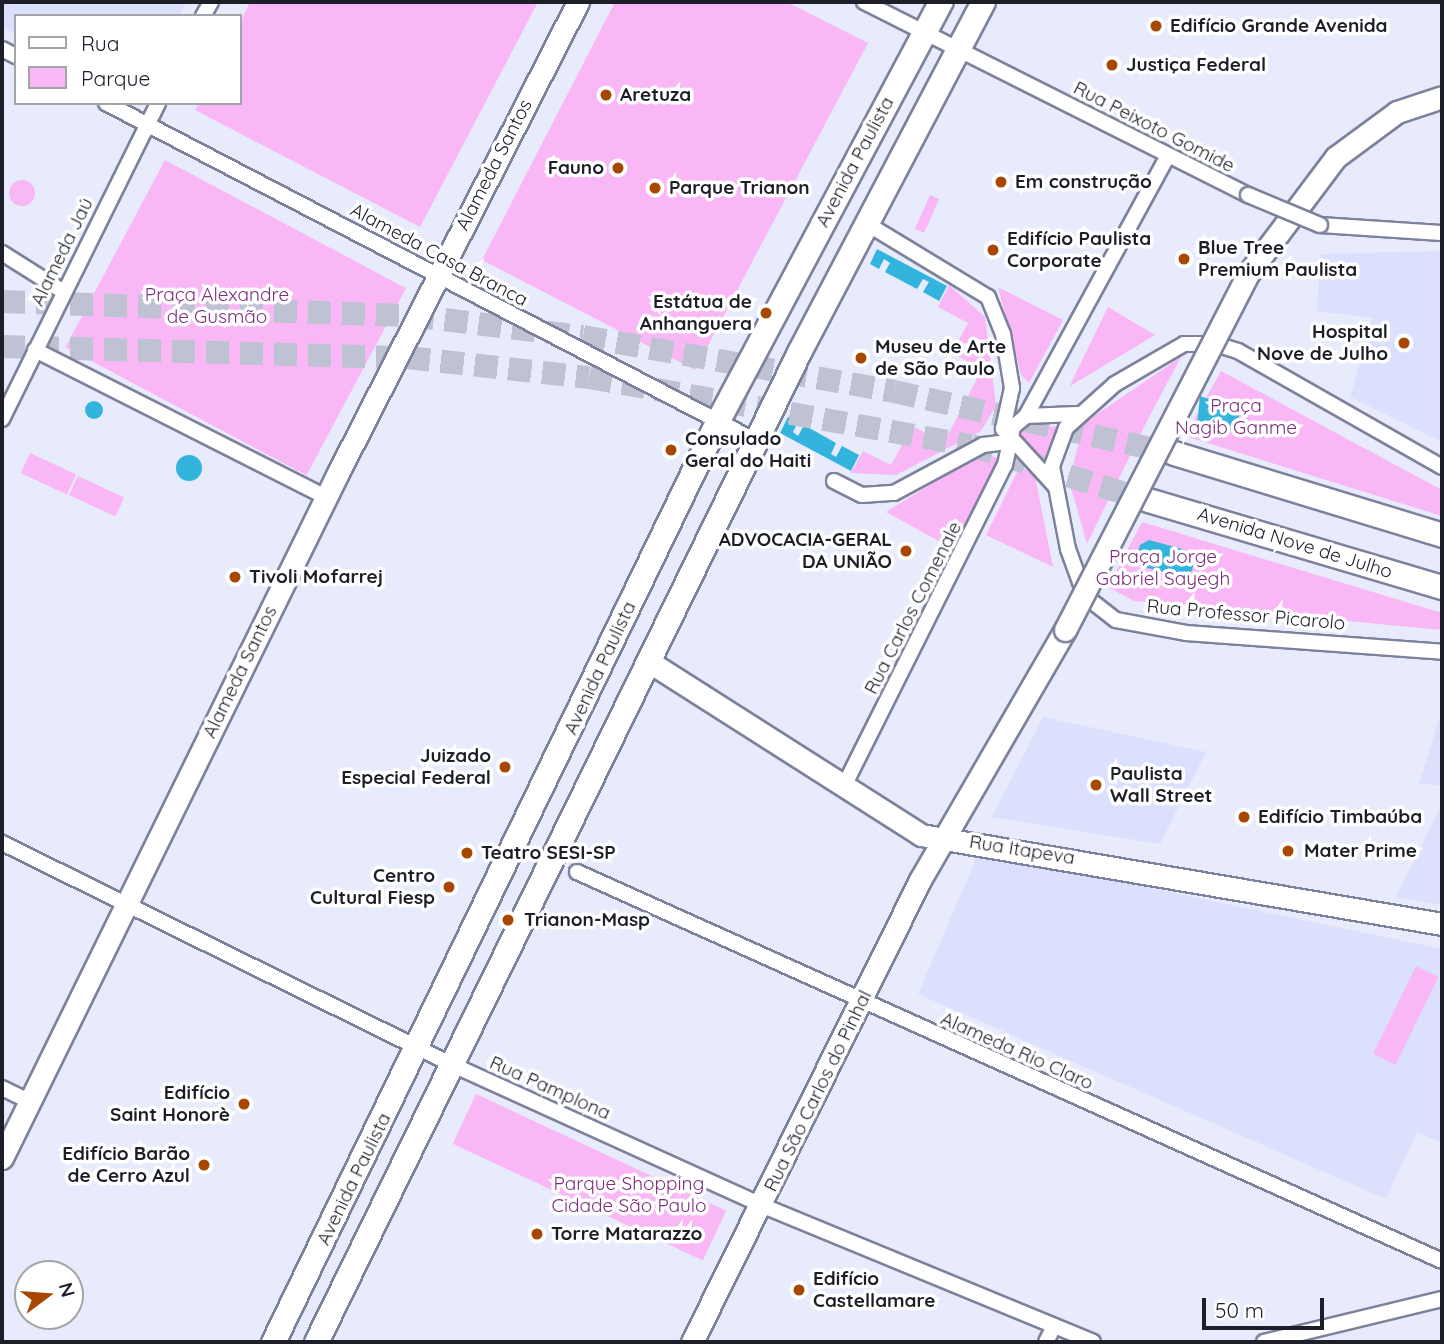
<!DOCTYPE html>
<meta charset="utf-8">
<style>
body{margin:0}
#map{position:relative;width:1444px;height:1344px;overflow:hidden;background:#e7ebfc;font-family:Quicksand,sans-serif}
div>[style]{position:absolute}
.built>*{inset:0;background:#dbe1fd}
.green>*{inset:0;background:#f9b7f6;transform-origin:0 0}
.round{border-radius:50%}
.water>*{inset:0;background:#33b4dc}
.primary-tunnel>*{height:23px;margin-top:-11.5px;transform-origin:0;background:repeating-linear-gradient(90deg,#bec2d2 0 23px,transparent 0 34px)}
.roads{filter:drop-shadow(2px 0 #7d829c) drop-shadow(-2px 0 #7d829c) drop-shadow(0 2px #7d829c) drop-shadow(0 -2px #7d829c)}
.street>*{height:14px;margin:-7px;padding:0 7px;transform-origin:7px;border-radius:7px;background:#fff}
.secondary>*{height:21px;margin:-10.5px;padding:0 10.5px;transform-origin:10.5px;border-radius:10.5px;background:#fff}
.primary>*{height:23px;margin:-11.5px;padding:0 11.5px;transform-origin:11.5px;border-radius:11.5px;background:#fff}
.bridges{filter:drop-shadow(2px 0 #7d829c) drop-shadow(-2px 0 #7d829c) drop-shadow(0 2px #7d829c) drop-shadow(0 -2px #7d829c)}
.street-bridge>*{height:14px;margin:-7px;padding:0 7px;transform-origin:7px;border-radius:7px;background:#fff}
.secondary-bridge>*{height:21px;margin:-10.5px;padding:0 10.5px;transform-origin:10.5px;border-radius:10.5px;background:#fff}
.dots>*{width:19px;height:19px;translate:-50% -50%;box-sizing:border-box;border:4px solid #fff;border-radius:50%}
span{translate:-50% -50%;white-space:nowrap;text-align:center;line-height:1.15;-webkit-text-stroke:7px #fff;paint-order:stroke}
.poi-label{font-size:19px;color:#1c1e28;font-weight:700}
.left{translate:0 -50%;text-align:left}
.right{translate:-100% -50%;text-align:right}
.street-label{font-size:19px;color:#1c1e28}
.park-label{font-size:19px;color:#7f2d7e}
.frame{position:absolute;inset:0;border:4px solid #1c1e28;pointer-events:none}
.legend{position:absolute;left:14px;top:14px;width:228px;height:91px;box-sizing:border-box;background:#fff;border:2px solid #a4a5a9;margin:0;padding:9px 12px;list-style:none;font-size:21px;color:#1c1e28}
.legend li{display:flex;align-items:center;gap:14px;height:35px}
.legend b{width:35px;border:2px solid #a4a5a9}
.north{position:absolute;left:14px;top:1260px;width:70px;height:70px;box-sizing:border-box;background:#fff;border:2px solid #a4a5a9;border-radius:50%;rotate:74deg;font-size:19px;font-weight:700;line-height:28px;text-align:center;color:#1c1e28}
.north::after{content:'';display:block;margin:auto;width:24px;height:32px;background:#a84702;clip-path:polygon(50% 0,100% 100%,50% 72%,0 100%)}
.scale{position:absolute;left:1202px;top:1298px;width:122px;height:32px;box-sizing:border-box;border:4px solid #1c1e28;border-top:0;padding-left:9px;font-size:21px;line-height:24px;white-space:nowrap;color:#1c1e28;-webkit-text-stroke:5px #fff;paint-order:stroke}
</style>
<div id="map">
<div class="built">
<i style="clip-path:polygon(2px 2px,187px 2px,179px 16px,16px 16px,16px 34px,2px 27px)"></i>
<i style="clip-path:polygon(1442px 251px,1441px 387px,1442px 442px,1350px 397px,1373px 318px,1317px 311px,1320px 254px)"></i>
<i style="clip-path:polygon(1442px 709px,1442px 785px,1419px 784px)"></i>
<i style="clip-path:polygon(1043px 717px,1206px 752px,1160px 844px,992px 817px)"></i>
<i style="clip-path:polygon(1442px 804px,1442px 905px,1395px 897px,1402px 885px)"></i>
<i style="clip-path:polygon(979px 852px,1442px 949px,1442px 1143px,1417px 1132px,1386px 1199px,918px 994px)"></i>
</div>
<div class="green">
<i style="clip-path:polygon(250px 2px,538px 2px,420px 227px,195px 110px,199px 103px,240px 103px,240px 23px)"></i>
<i style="clip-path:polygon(615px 2px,787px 2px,868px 43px,695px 370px,482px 260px)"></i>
<i style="left:165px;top:160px;width:273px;height:212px;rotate:28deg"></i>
<i class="round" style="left:9px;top:180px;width:26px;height:26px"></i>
<i style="left:930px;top:195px;width:10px;height:37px;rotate:24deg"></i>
<i style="clip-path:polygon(949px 285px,985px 317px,996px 406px,981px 431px,896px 475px,851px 473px,863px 451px,891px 465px,912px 426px,944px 442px,963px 406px,982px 369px,952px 353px,968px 323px,938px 307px)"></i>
<i style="clip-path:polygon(998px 287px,1063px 320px,1029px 383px,1021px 375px)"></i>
<i style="clip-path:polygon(1108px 307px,1155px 335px,1070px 386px,1073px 379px)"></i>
<i style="clip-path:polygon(1181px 357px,1146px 423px,1087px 544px,1069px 481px,1084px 423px)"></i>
<i style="clip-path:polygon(1221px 371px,1442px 490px,1442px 516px,1185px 436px)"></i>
<i style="clip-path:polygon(1025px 424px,1059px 427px,1046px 465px,1017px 444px)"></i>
<i style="left:30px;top:453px;width:51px;height:22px;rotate:25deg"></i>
<i style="clip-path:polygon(980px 454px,999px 458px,955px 550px,886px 512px)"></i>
<i style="clip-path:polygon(1020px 466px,1035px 476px,1053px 567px,986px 535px)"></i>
<i style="left:78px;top:476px;width:51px;height:21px;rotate:25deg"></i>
<i style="clip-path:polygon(1142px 522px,1442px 613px,1442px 630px,1134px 601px,1108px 587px)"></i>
<i style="left:1416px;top:966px;width:25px;height:98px;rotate:26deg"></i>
<i style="left:476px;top:1094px;width:276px;height:55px;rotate:25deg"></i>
</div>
<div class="water">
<i style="clip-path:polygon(877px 249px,947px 286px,939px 301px,923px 292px,929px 282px,923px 279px,917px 289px,885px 272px,890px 263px,884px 259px,879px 269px,870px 264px)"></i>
<i style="clip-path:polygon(1200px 396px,1241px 410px,1235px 429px,1225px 433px,1197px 425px)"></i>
<i class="round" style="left:85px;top:401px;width:18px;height:18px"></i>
<i style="clip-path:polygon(788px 417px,798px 422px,793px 432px,798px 436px,804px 425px,836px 443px,831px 454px,836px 457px,842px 446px,859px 455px,851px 471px,780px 433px)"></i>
<i class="round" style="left:176px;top:455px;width:26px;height:26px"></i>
<i style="clip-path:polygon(1149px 540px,1186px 550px,1194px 564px,1189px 578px,1135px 565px,1140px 545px)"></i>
</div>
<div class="primary-tunnel">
<i style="left:2px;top:301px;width:409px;rotate:2deg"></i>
<i style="left:411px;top:315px;width:173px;rotate:7deg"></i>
<i style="left:583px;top:336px;width:316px;rotate:10deg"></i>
<i style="left:894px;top:391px;width:287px;rotate:12.5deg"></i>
<i style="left:2px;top:346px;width:405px;rotate:1.6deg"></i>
<i style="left:407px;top:357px;width:183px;rotate:6.3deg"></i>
<i style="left:589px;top:377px;width:388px;rotate:10.1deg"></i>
<i style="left:971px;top:445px;width:185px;rotate:17.3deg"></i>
</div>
<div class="roads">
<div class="street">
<i style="left:864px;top:2px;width:430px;rotate:26.7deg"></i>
<i style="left:203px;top:16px;width:16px;rotate:-60deg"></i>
<i style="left:2px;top:49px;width:16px;rotate:27deg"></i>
<i style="left:106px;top:103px;width:733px;rotate:27.47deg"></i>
<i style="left:864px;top:222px;width:145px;rotate:31.2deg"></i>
<i style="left:988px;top:297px;width:40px;rotate:68deg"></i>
<i style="left:1003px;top:334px;width:55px;rotate:80.5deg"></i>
<i style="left:1012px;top:388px;width:42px;rotate:102.4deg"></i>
<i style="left:1003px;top:429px;width:77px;rotate:47.6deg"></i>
<i style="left:1320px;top:225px;width:122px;rotate:3.8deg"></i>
<i style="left:2px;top:253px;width:73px;rotate:32.2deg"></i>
<i style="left:35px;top:350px;width:326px;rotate:26.8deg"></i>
<i style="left:1026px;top:416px;width:296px;rotate:-61.4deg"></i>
<i style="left:2px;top:419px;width:352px;rotate:-63.7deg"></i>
<i style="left:1442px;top:467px;width:235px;rotate:-150.4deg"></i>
<i style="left:1238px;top:351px;width:24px;rotate:-163deg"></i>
<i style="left:1215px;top:344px;width:31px;rotate:180deg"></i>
<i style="left:1184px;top:344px;width:80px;rotate:149.9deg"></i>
<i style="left:1115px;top:384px;width:66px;rotate:138.1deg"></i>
<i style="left:1066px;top:428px;width:40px;rotate:110.2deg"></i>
<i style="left:1052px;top:466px;width:85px;rotate:79.1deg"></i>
<i style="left:1068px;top:549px;width:50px;rotate:70.1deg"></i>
<i style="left:1085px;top:596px;width:39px;rotate:38deg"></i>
<i style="left:1116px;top:620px;width:71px;rotate:10.5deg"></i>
<i style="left:1186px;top:633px;width:257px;rotate:4.2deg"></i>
<i style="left:834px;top:481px;width:31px;rotate:27deg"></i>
<i style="left:862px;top:495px;width:32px;rotate:-4deg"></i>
<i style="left:894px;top:493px;width:101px;rotate:-28.3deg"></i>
<i style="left:983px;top:445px;width:26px;rotate:-7deg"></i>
<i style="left:843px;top:788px;width:361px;rotate:-63.4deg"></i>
<i style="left:1005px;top:465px;width:39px;rotate:-78deg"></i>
<i style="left:1013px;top:427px;width:17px;rotate:-40deg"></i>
<i style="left:1026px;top:416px;width:51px;rotate:-2.2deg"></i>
<i style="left:2px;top:843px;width:503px;rotate:26.21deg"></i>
<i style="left:453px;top:1065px;width:338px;rotate:24.4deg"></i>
<i style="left:761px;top:1205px;width:359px;rotate:22.4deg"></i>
<i style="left:577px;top:872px;width:948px;rotate:24.21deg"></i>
<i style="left:2px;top:1088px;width:30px;rotate:26deg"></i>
<i style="left:1046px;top:1342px;width:18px;rotate:-63deg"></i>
<i style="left:1264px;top:1342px;width:183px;rotate:-13.6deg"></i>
</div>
<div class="secondary">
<i style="left:1248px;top:274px;width:146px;rotate:-53.1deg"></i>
<i style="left:1336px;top:157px;width:76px;rotate:-36.4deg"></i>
<i style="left:1397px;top:112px;width:47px;rotate:-18.4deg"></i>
<i style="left:648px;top:661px;width:324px;rotate:32.5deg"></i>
<i style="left:921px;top:835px;width:529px;rotate:9.69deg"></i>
<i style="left:2px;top:1158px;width:763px;rotate:-63.87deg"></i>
<i style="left:338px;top:473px;width:529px;rotate:-63deg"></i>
<i style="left:692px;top:1342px;width:515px;rotate:-63.73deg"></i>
<i style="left:920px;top:880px;width:289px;rotate:-59.9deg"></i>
</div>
<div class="primary">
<i style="left:1174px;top:453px;width:280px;rotate:17deg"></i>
<i style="left:1148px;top:500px;width:307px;rotate:16.5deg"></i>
<i style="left:273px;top:1342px;width:1022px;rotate:-64.24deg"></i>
<i style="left:717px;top:422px;width:476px;rotate:-62deg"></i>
<i style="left:316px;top:1342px;width:1102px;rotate:-63.99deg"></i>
<i style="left:799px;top:352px;width:395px;rotate:-62.3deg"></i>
</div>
</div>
<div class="bridges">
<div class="street-bridge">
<i style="left:1248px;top:195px;width:78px;rotate:22.6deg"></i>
</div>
<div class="secondary-bridge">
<i style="left:1065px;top:630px;width:400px;rotate:-62.8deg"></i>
</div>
</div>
<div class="dots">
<i style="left:1156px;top:26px;background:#a84702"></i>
<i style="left:1112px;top:65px;background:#a84702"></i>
<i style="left:606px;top:95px;background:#a84702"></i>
<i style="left:618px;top:168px;background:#a84702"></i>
<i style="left:1001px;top:182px;background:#a84702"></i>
<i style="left:655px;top:188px;background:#a84702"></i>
<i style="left:993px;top:250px;background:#a84702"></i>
<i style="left:1184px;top:259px;background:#a84702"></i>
<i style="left:766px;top:313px;background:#a84702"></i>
<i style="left:1404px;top:343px;background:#a84702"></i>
<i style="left:861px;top:358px;background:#a84702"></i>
<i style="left:671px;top:450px;background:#a84702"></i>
<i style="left:906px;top:551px;background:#a84702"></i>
<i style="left:235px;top:577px;background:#a84702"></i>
<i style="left:505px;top:767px;background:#a84702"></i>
<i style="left:1096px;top:785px;background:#a84702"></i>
<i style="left:1244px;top:817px;background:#a84702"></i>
<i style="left:1288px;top:851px;background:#a84702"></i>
<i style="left:467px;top:853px;background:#a84702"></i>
<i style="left:449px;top:887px;background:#a84702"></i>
<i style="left:508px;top:920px;background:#a84702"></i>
<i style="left:244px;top:1104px;background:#a84702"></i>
<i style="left:204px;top:1165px;background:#a84702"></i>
<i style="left:537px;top:1234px;background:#a84702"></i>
<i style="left:799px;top:1290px;background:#a84702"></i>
</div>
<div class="poi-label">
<span class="left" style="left:1170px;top:26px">Edifício Grande Avenida</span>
<span class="left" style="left:1126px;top:65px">Justiça Federal</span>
<span class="left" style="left:620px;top:95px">Aretuza</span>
<span class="right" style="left:604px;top:168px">Fauno</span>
<span class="left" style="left:1015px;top:182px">Em construção</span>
<span class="left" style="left:669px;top:188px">Parque Trianon</span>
<span class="left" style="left:1007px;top:250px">Edifício Paulista<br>Corporate</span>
<span class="left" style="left:1198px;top:259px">Blue Tree<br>Premium Paulista</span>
<span class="right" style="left:752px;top:313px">Estátua de<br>Anhanguera</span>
<span class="right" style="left:1388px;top:343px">Hospital<br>Nove de Julho</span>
<span class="left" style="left:875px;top:358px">Museu de Arte<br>de São Paulo</span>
<span class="left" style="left:685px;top:450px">Consulado<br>Geral do Haiti</span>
<span class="right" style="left:892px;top:551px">ADVOCACIA-GERAL<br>DA UNIÃO</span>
<span class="left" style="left:249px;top:577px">Tivoli Mofarrej</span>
<span class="right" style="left:491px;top:767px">Juizado<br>Especial Federal</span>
<span class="left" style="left:1110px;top:785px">Paulista<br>Wall Street</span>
<span class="left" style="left:1258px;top:817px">Edifício Timbaúba</span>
<span class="left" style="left:1304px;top:851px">Mater Prime</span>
<span class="left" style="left:481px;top:853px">Teatro SESI-SP</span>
<span class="right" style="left:435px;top:887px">Centro<br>Cultural Fiesp</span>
<span class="left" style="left:524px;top:920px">Trianon-Masp</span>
<span class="right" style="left:230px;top:1104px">Edifício<br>Saint Honorè</span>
<span class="right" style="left:190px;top:1165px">Edifício Barão<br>de Cerro Azul</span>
<span class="left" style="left:551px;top:1234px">Torre Matarazzo</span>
<span class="left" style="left:813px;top:1290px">Edifício<br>Castellamare</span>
</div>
<div class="street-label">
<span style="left:1154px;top:127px;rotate:27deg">Rua Peixoto Gomide</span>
<span style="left:855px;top:162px;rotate:-62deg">Avenida Paulista</span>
<span style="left:494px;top:165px;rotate:-63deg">Alameda Santos</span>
<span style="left:62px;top:252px;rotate:-64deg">Alameda Jaú</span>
<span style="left:439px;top:255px;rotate:28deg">Alameda Casa Branca</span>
<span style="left:1295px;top:543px;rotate:17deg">Avenida Nove de Julho</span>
<span style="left:913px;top:608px;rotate:-63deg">Rua Carlos Comenale</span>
<span style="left:1246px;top:615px;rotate:5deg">Rua Professor Picarolo</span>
<span style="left:600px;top:668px;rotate:-65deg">Avenida Paulista</span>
<span style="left:240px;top:672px;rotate:-64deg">Alameda Santos</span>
<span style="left:1022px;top:850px;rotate:9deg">Rua Itapeva</span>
<span style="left:1017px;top:1051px;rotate:24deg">Alameda Rio Claro</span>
<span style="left:550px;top:1088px;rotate:24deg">Rua Pamplona</span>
<span style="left:818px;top:1091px;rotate:-64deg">Rua São Carlos do Pinhal</span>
<span style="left:354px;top:1179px;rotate:-64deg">Avenida Paulista</span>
</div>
<div class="park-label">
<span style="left:217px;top:306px">Praça Alexandre<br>de Gusmão</span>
<span style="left:1236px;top:417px">Praça<br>Nagib Ganme</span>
<span style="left:1163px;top:568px">Praça Jorge<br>Gabriel Sayegh</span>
<span style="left:629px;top:1195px">Parque Shopping<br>Cidade São Paulo</span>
</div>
<div class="frame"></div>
<ul class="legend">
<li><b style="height:9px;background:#fff"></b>Rua</li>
<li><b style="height:19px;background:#f9b7f6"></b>Parque</li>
</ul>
<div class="north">N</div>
<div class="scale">50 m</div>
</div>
